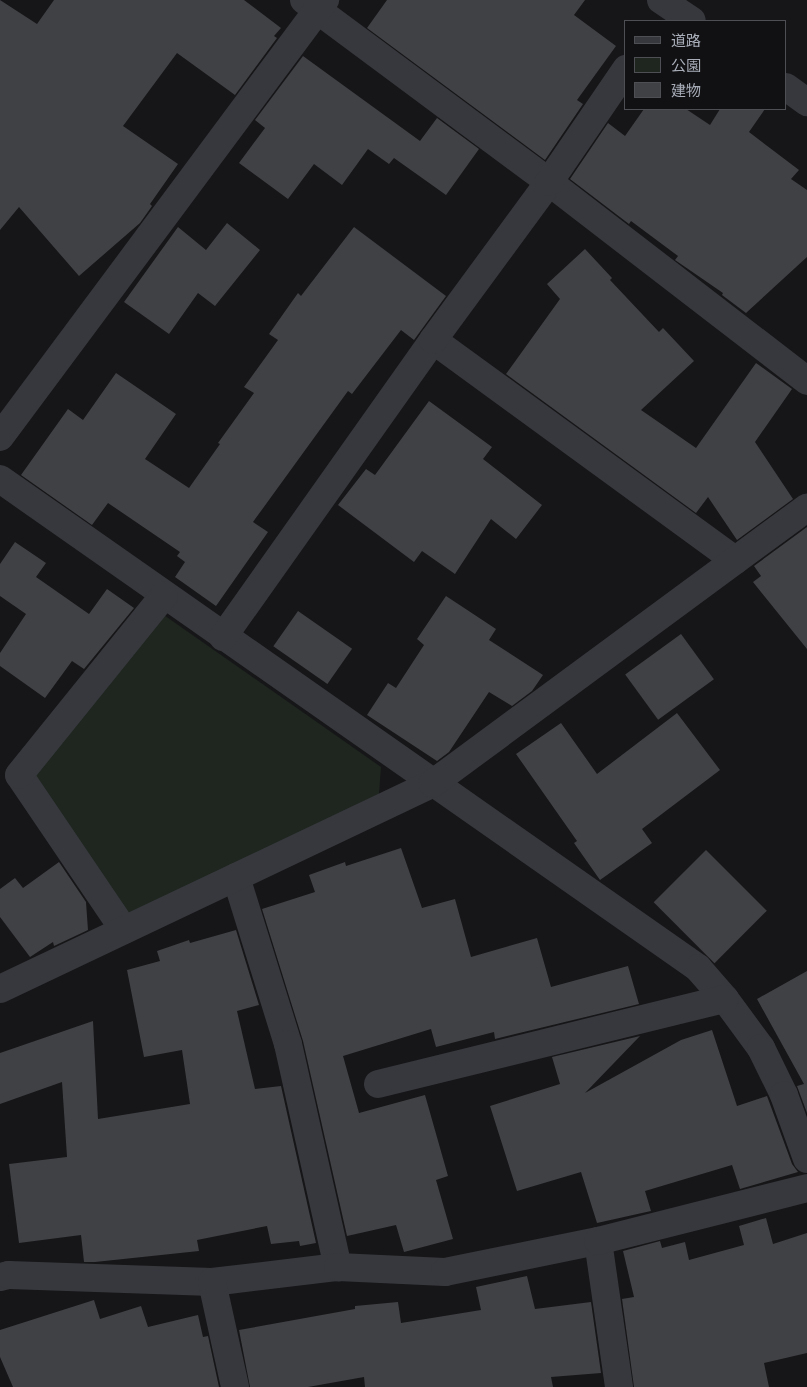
<!DOCTYPE html>
<meta charset="utf-8">
<style>
body{margin:0}
#map{position:relative;width:807px;height:1387px;overflow:hidden;background:#161618;font-family:"Work Sans","Noto Sans JP",sans-serif}
div>[style]{position:absolute}
.green>*{inset:0;background:#1e261f}
.building>*{inset:0;background:#404145;transform-origin:0 0}
.minor>*{height:28px;margin:-14px;padding:0 14px;transform-origin:14px;border-radius:14px;background:#37383d}
span{translate:-50% -50%;white-space:nowrap;text-align:center;line-height:1.15;-webkit-text-stroke:4px #111113;paint-order:stroke}
.legend{position:absolute;left:624px;top:20px;width:162px;height:90px;box-sizing:border-box;background:#111113;border:1px solid #4d4f55;margin:0;padding:6px 9px;list-style:none;font-size:15px;color:#a8adb8}
.legend li{display:flex;align-items:center;gap:10px;height:25px}
.legend b{width:25px;border:1px solid #4d4f55}
</style>
<div id="map">
<div class="green">
<i style="clip-path:polygon(161px 613px,381px 767px,379px 794px,126px 916px,31px 775px)"></i>
</div>
<div class="building">
<i style="clip-path:polygon(0 0,37px 24px,54px 0,244px 0,281px 28px,274px 36px,277px 38px,235px 95px,177px 53px,123px 126px,178px 164px,150px 204px,152px 206px,140px 223px,79px 276px,19px 207px,0 230px)"></i>
<i style="clip-path:polygon(387px 0,585px 0,574px 15px,616px 46px,577px 100px,583px 104px,545px 160px,367px 28px)"></i>
<i style="clip-path:polygon(303px 56px,420px 141px,437px 118px,479px 149px,446px 195px,394px 158px,389px 164px,368px 149px,342px 185px,314px 164px,288px 199px,239px 163px,265px 128px,255px 120px)"></i>
<i style="clip-path:polygon(644px 109px,686px 109px,710px 125px,720px 109px,765px 109px,749px 132px,799px 170px,791px 179px,807px 190px,807px 257px,746px 313px,722px 295px,723px 293px,675px 260px,678px 256px,631px 221px,629px 224px,570px 179px,608px 123px,625px 136px)"></i>
<i style="clip-path:polygon(227px 223px,260px 250px,215px 306px,198px 293px,169px 334px,124px 302px,178px 227px,206px 250px)"></i>
<i style="clip-path:polygon(354px 227px,446px 296px,414px 340px,401px 330px,352px 394px,348px 391px,253px 522px,268px 532px,216px 606px,175px 577px,185px 562px,177px 556px,180px 552px,108px 503px,92px 525px,21px 475px,68px 409px,83px 420px,116px 373px,176px 414px,145px 459px,189px 488px,220px 444px,218px 443px,254px 393px,244px 387px,278px 340px,269px 334px,298px 293px,301px 296px)"></i>
<i style="clip-path:polygon(585px 249px,612px 278px,610px 280px,659px 332px,663px 328px,694px 361px,641px 410px,696px 448px,756px 363px,792px 389px,755px 442px,793px 499px,737px 540px,708px 497px,696px 513px,506px 374px,560px 299px,547px 284px)"></i>
<i style="clip-path:polygon(429px 401px,492px 447px,483px 459px,542px 505px,516px 539px,491px 519px,455px 574px,422px 551px,414px 562px,338px 505px,366px 469px,375px 475px)"></i>
<i style="clip-path:polygon(807px 527px,807px 649px,753px 582px,761px 576px,754px 566px)"></i>
<i style="clip-path:polygon(15px 542px,46px 563px,36px 577px,89px 614px,107px 589px,134px 608px,84px 669px,72px 661px,45px 698px,0 666px,0 653px,26px 614px,0 596px,0 564px)"></i>
<i style="clip-path:polygon(446px 596px,496px 629px,489px 640px,543px 675px,532px 691px,512px 706px,489px 692px,449px 752px,437px 761px,367px 715px,388px 683px,396px 688px,424px 645px,417px 639px)"></i>
<i style="left:298px;top:611px;width:66px;height:43px;rotate:35deg"></i>
<i style="left:681px;top:634px;width:56px;height:69px;rotate:54deg"></i>
<i style="clip-path:polygon(677px 713px,720px 770px,642px 829px,652px 843px,600px 880px,574px 843px,577px 841px,516px 754px,561px 723px,597px 774px)"></i>
<i style="clip-path:polygon(401px 848px,422px 908px,455px 899px,471px 957px,537px 938px,551px 987px,628px 966px,639px 1004px,495px 1039px,494px 1032px,436px 1047px,431px 1029px,343px 1056px,359px 1113px,425px 1095px,448px 1176px,436px 1180px,453px 1239px,404px 1252px,396px 1225px,347px 1236px,303px 1041px,262px 909px,315px 892px,309px 875px,345px 862px,346px 866px)"></i>
<i style="left:706px;top:850px;width:86px;height:74px;rotate:45deg"></i>
<i style="clip-path:polygon(59px 862px,86px 902px,88px 930px,54px 946px,53px 942px,30px 957px,0 917px,0 889px,15px 878px,23px 888px)"></i>
<i style="clip-path:polygon(236px 930px,259px 1005px,237px 1011px,255px 1089px,281px 1086px,316px 1243px,300px 1246px,299px 1241px,271px 1244px,267px 1226px,197px 1240px,199px 1251px,95px 1262px,84px 1262px,81px 1235px,19px 1243px,9px 1164px,67px 1157px,62px 1082px,0 1104px,0 1053px,93px 1021px,98px 1119px,190px 1104px,182px 1050px,144px 1057px,127px 970px,160px 961px,157px 951px,189px 940px,190px 943px)"></i>
<i style="clip-path:polygon(807px 971px,807px 1113px,797px 1086px,804px 1084px,757px 999px)"></i>
<i style="clip-path:polygon(712px 1030px,737px 1106px,767px 1096px,792px 1164px,798px 1172px,740px 1189px,732px 1165px,645px 1191px,651px 1211px,597px 1223px,581px 1172px,517px 1191px,490px 1106px,560px 1084px,552px 1057px,640px 1036px,585px 1093px,681px 1040px)"></i>
<i style="clip-path:polygon(766px 1218px,773px 1244px,807px 1233px,807px 1353px,764px 1363px,769px 1387px,634px 1387px,622px 1299px,634px 1297px,623px 1251px,660px 1241px,662px 1248px,685px 1242px,689px 1260px,744px 1245px,739px 1226px)"></i>
<i style="clip-path:polygon(527px 1276px,535px 1309px,591px 1302px,601px 1373px,551px 1377px,553px 1387px,365px 1387px,364px 1377px,308px 1387px,250px 1387px,239px 1330px,355px 1309px,355px 1306px,398px 1302px,401px 1323px,481px 1310px,476px 1287px)"></i>
<i style="clip-path:polygon(94px 1300px,100px 1319px,141px 1306px,148px 1327px,198px 1315px,203px 1337px,208px 1336px,219px 1387px,13px 1387px,0 1357px,0 1330px)"></i>
</div>
<div class="minor">
<i style="left:304px;top:0;width:305px;rotate:36.6deg"></i>
<i style="left:549px;top:182px;width:326px;rotate:37.6deg"></i>
<i style="left:661px;top:0;width:37px;rotate:34deg"></i>
<i style="left:786px;top:87px;width:26px;rotate:36deg"></i>
<i style="left:433px;top:340px;width:374px;rotate:36.1deg"></i>
<i style="left:0;top:437px;width:545px;rotate:-53.36deg"></i>
<i style="left:0;top:479px;width:852px;rotate:35.01deg"></i>
<i style="left:698px;top:968px;width:41px;rotate:48.9deg"></i>
<i style="left:725px;top:999px;width:61px;rotate:53.7deg"></i>
<i style="left:761px;top:1048px;width:52px;rotate:63.9deg"></i>
<i style="left:784px;top:1095px;width:68px;rotate:70.2deg"></i>
<i style="left:223px;top:637px;width:364px;rotate:-54.7deg"></i>
<i style="left:433px;top:340px;width:196px;rotate:-53.7deg"></i>
<i style="left:549px;top:182px;width:137px;rotate:-55.7deg"></i>
<i style="left:236px;top:877px;width:175px;rotate:72.7deg"></i>
<i style="left:288px;top:1044px;width:229px;rotate:77.4deg"></i>
<i style="left:124px;top:930px;width:187px;rotate:-124.1deg"></i>
<i style="left:19px;top:775px;width:231px;rotate:-51.1deg"></i>
<i style="left:0;top:989px;width:478px;rotate:-25.4deg"></i>
<i style="left:432px;top:784px;width:466px;rotate:-36.4deg"></i>
<i style="left:378px;top:1084px;width:357px;rotate:-13.8deg"></i>
<i style="left:598px;top:1241px;width:148px;rotate:81.8deg"></i>
<i style="left:0;top:1277px;width:9px;rotate:-13deg"></i>
<i style="left:9px;top:1275px;width:203px;rotate:2deg"></i>
<i style="left:212px;top:1282px;width:127px;rotate:-6.8deg"></i>
<i style="left:338px;top:1267px;width:107px;rotate:2.7deg"></i>
<i style="left:445px;top:1272px;width:156px;rotate:-11.5deg"></i>
<i style="left:598px;top:1241px;width:216px;rotate:-14.2deg"></i>
<i style="left:212px;top:1282px;width:107px;rotate:77.6deg"></i>
</div>
<ul class="legend">
<li><b style="height:6px;background:#37383d"></b>道路</li>
<li><b style="height:14px;background:#1e261f"></b>公園</li>
<li><b style="height:14px;background:#404145"></b>建物</li>
</ul>
</div>
